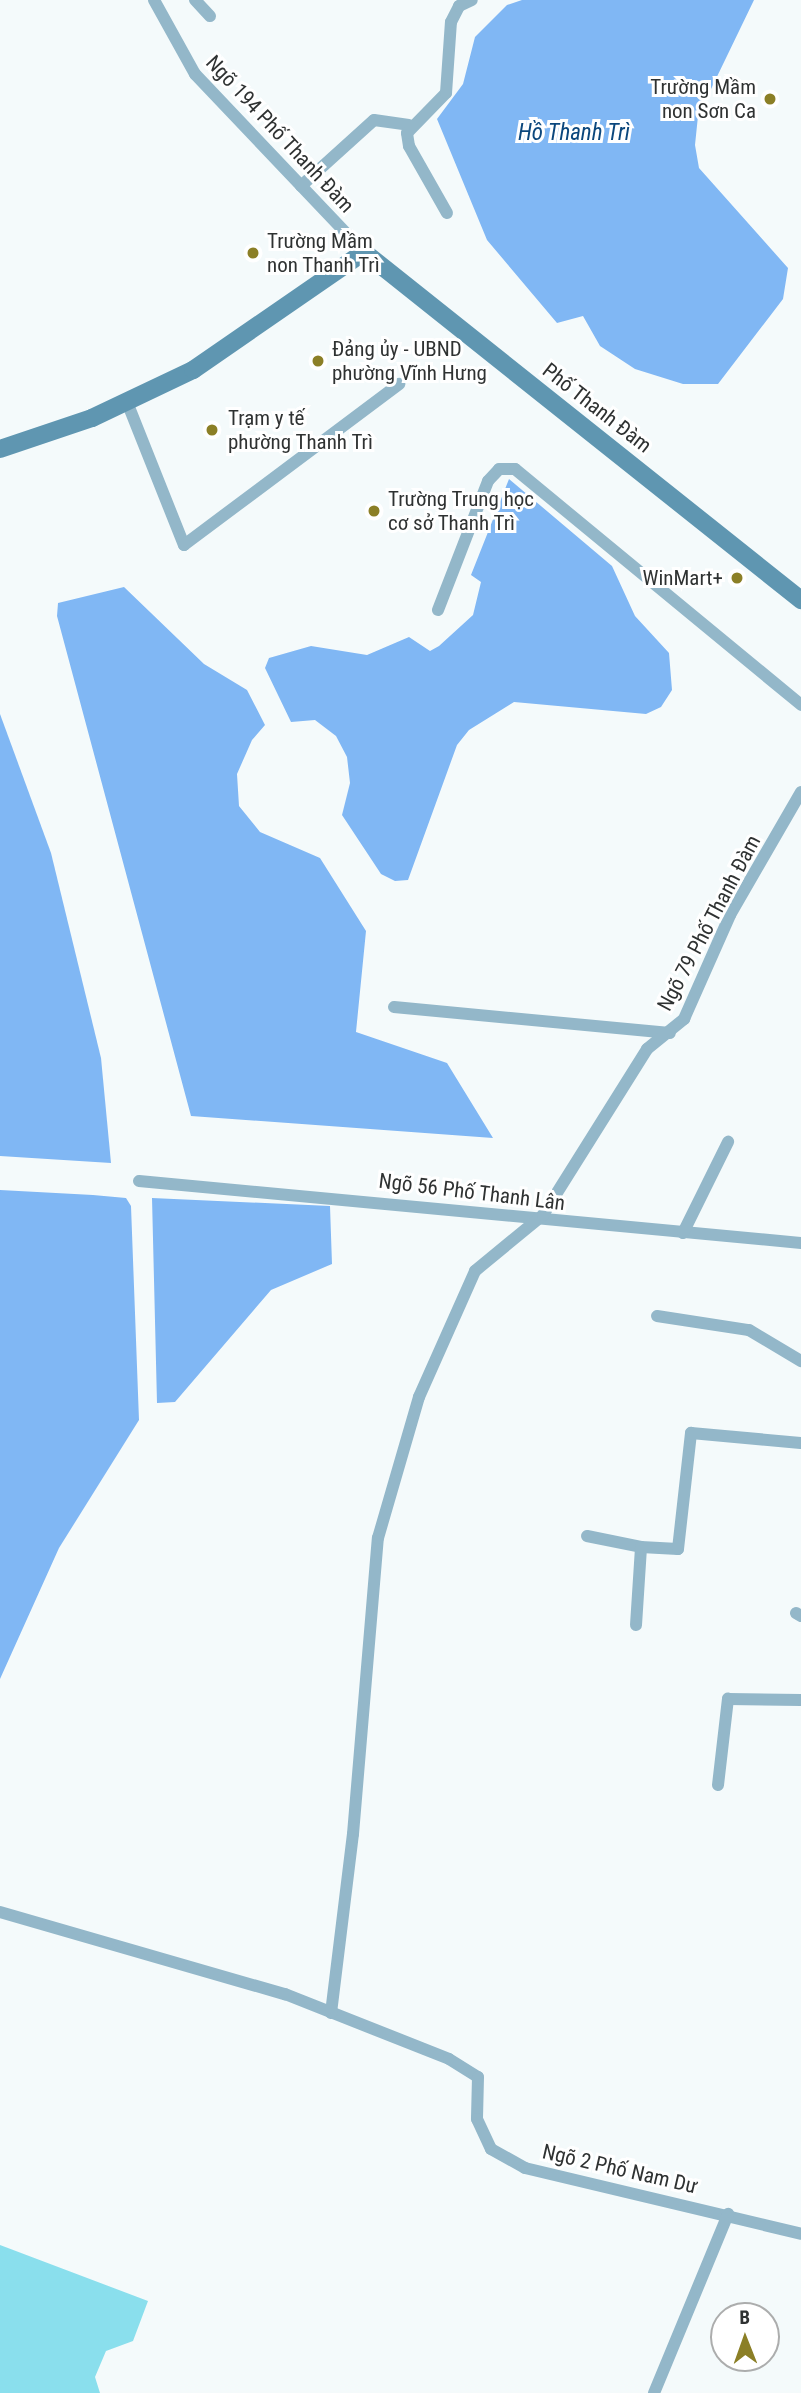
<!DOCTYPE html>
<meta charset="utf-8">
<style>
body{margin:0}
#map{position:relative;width:801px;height:2393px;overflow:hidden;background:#f4fafb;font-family:"Roboto Condensed",sans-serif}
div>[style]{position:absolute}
.green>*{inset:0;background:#8adfed}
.water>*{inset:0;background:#80b7f4}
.street>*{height:12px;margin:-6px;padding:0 6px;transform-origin:6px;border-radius:6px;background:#93b7c9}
.secondary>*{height:18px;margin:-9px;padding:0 9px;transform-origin:9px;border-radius:9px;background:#5f96b1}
.dots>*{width:19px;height:19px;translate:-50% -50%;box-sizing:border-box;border:4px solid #fff;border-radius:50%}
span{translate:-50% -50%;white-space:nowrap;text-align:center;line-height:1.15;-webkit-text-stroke:6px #fff;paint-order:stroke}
.poi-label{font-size:21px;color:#2f3232}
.right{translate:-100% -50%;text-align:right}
.left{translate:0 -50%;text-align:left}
.street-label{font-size:21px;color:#2f3232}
.water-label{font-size:23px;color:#0b477d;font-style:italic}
.north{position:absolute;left:710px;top:2302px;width:70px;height:70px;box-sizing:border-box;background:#fff;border:2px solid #acadad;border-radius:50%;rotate:359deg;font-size:19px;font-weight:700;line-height:28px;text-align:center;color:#2f3232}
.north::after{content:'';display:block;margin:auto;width:24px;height:32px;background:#8b7f26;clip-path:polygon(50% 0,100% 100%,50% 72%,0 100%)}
</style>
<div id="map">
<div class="green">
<i style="clip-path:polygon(0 2245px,148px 2301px,133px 2341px,106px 2351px,95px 2377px,100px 2393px,0 2393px)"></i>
</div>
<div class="water">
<i style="clip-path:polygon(522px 0,754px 0,698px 116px,695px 145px,699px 168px,788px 268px,783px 299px,718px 384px,683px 384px,635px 369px,600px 346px,583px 316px,557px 323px,487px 240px,437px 119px,463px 84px,475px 37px,507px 5px)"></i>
<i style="clip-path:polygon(509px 479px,612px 566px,635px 616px,669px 653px,672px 690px,661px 707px,646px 714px,514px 702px,469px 730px,457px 745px,408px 880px,395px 881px,381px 874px,342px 815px,350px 783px,347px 757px,336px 736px,315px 720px,291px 722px,265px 668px,269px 658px,311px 646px,367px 655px,409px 637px,430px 651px,439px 646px,473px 615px,481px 582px,471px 575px)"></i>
<i style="clip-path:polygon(124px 587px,204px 664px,247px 690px,265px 725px,252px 740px,237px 774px,239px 806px,260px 832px,320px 858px,366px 931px,356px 1032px,447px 1063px,493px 1138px,191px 1116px,57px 616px,58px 603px)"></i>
<i style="clip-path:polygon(0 714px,51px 853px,101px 1058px,111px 1163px,0 1156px)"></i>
<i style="clip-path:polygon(0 1190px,93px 1195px,126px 1198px,131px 1206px,139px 1420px,59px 1548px,0 1679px)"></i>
<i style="clip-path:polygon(152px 1198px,330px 1206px,332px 1264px,271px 1290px,175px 1402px,157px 1403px)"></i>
</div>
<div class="street">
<i style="left:154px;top:0;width:85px;rotate:61deg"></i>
<i style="left:195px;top:74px;width:245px;rotate:46.5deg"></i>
<i style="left:195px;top:0;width:22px;rotate:47deg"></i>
<i style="left:301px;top:186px;width:98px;rotate:-42.1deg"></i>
<i style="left:374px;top:120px;width:35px;rotate:8deg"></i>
<i style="left:447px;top:213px;width:77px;rotate:-119.6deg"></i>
<i style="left:409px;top:146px;width:13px;rotate:-99deg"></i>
<i style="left:407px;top:133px;width:56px;rotate:-45.7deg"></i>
<i style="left:446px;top:93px;width:71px;rotate:-86deg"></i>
<i style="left:451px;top:22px;width:18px;rotate:-63deg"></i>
<i style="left:459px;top:6px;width:14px;rotate:-25deg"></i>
<i style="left:127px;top:402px;width:154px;rotate:68.3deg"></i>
<i style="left:184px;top:545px;width:269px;rotate:-36.8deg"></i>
<i style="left:438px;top:610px;width:138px;rotate:-68.8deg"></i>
<i style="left:488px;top:481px;width:16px;rotate:-47deg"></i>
<i style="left:499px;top:469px;width:16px"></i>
<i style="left:515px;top:469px;width:371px;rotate:39.5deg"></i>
<i style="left:394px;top:1007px;width:277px;rotate:5.4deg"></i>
<i style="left:139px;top:1181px;width:665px;rotate:5.35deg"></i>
<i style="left:683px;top:1233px;width:102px;rotate:-63.7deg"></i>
<i style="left:657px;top:1316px;width:93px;rotate:8.7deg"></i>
<i style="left:749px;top:1330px;width:61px;rotate:30.8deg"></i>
<i style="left:587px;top:1536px;width:55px;rotate:11.5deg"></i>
<i style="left:796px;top:1613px;width:6px;rotate:31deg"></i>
<i style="left:636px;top:1625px;width:78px;rotate:-86.3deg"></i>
<i style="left:641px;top:1547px;width:37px;rotate:3deg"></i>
<i style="left:678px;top:1549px;width:117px;rotate:-83.6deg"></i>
<i style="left:691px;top:1433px;width:110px;rotate:5.2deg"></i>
<i style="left:718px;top:1785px;width:87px;rotate:-83.4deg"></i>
<i style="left:728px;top:1699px;width:73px;rotate:0.8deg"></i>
<i style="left:0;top:1912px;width:297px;rotate:16.1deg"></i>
<i style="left:285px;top:1994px;width:176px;rotate:21.6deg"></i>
<i style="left:449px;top:2059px;width:34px;rotate:32deg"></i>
<i style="left:478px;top:2077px;width:42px;rotate:91.4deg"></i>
<i style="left:477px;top:2119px;width:33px;rotate:65deg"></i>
<i style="left:491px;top:2149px;width:39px;rotate:29deg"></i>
<i style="left:525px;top:2168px;width:284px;rotate:13.4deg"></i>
<i style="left:331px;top:2013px;width:180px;rotate:-83deg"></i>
<i style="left:353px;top:1834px;width:297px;rotate:-85.2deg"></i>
<i style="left:378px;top:1538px;width:147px;rotate:-73.8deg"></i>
<i style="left:419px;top:1397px;width:138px;rotate:-66deg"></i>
<i style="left:475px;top:1271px;width:88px;rotate:-39.5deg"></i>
<i style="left:543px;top:1215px;width:196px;rotate:-57.9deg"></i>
<i style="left:647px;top:1049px;width:48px;rotate:-39deg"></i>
<i style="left:684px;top:1019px;width:114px;rotate:-66.1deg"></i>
<i style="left:730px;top:915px;width:142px;rotate:-60deg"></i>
<i style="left:654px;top:2393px;width:194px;rotate:-67.5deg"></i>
</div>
<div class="secondary">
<i style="left:0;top:449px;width:97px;rotate:-18.6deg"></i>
<i style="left:92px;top:418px;width:112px;rotate:-25.4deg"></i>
<i style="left:193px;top:370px;width:208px;rotate:-34.6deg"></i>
<i style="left:364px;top:252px;width:559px;rotate:38.53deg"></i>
</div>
<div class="dots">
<i style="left:770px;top:99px;background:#8b7f26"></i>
<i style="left:253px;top:253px;background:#8b7f26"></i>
<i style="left:318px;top:361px;background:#8b7f26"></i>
<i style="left:212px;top:430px;background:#8b7f26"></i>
<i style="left:374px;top:511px;background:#8b7f26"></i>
<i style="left:737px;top:578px;background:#8b7f26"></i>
</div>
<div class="poi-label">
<span class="right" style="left:756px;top:99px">Trường Mầm<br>non Sơn Ca</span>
<span class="left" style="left:267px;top:253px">Trường Mầm<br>non Thanh Trì</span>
<span class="left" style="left:332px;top:361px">Đảng ủy - UBND<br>phường Vĩnh Hưng</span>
<span class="left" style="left:228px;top:430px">Trạm y tế<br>phường Thanh Trì</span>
<span class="left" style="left:388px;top:511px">Trường Trung học<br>cơ sở Thanh Trì</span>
<span class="right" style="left:723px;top:578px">WinMart+</span>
</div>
<div class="street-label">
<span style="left:280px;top:134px;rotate:47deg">Ngõ 194 Phố Thanh Đàm</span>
<span style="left:597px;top:408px;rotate:38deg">Phố Thanh Đàm</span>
<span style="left:709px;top:923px;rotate:-62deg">Ngõ 79 Phố Thanh Đàm</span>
<span style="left:472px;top:1192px;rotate:7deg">Ngõ 56 Phố Thanh Lân</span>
<span style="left:620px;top:2169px;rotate:13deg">Ngõ 2 Phố Nam Dư</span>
</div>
<div class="water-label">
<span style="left:574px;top:133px">Hồ Thanh Trì</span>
</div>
<div class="north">B</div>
</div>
